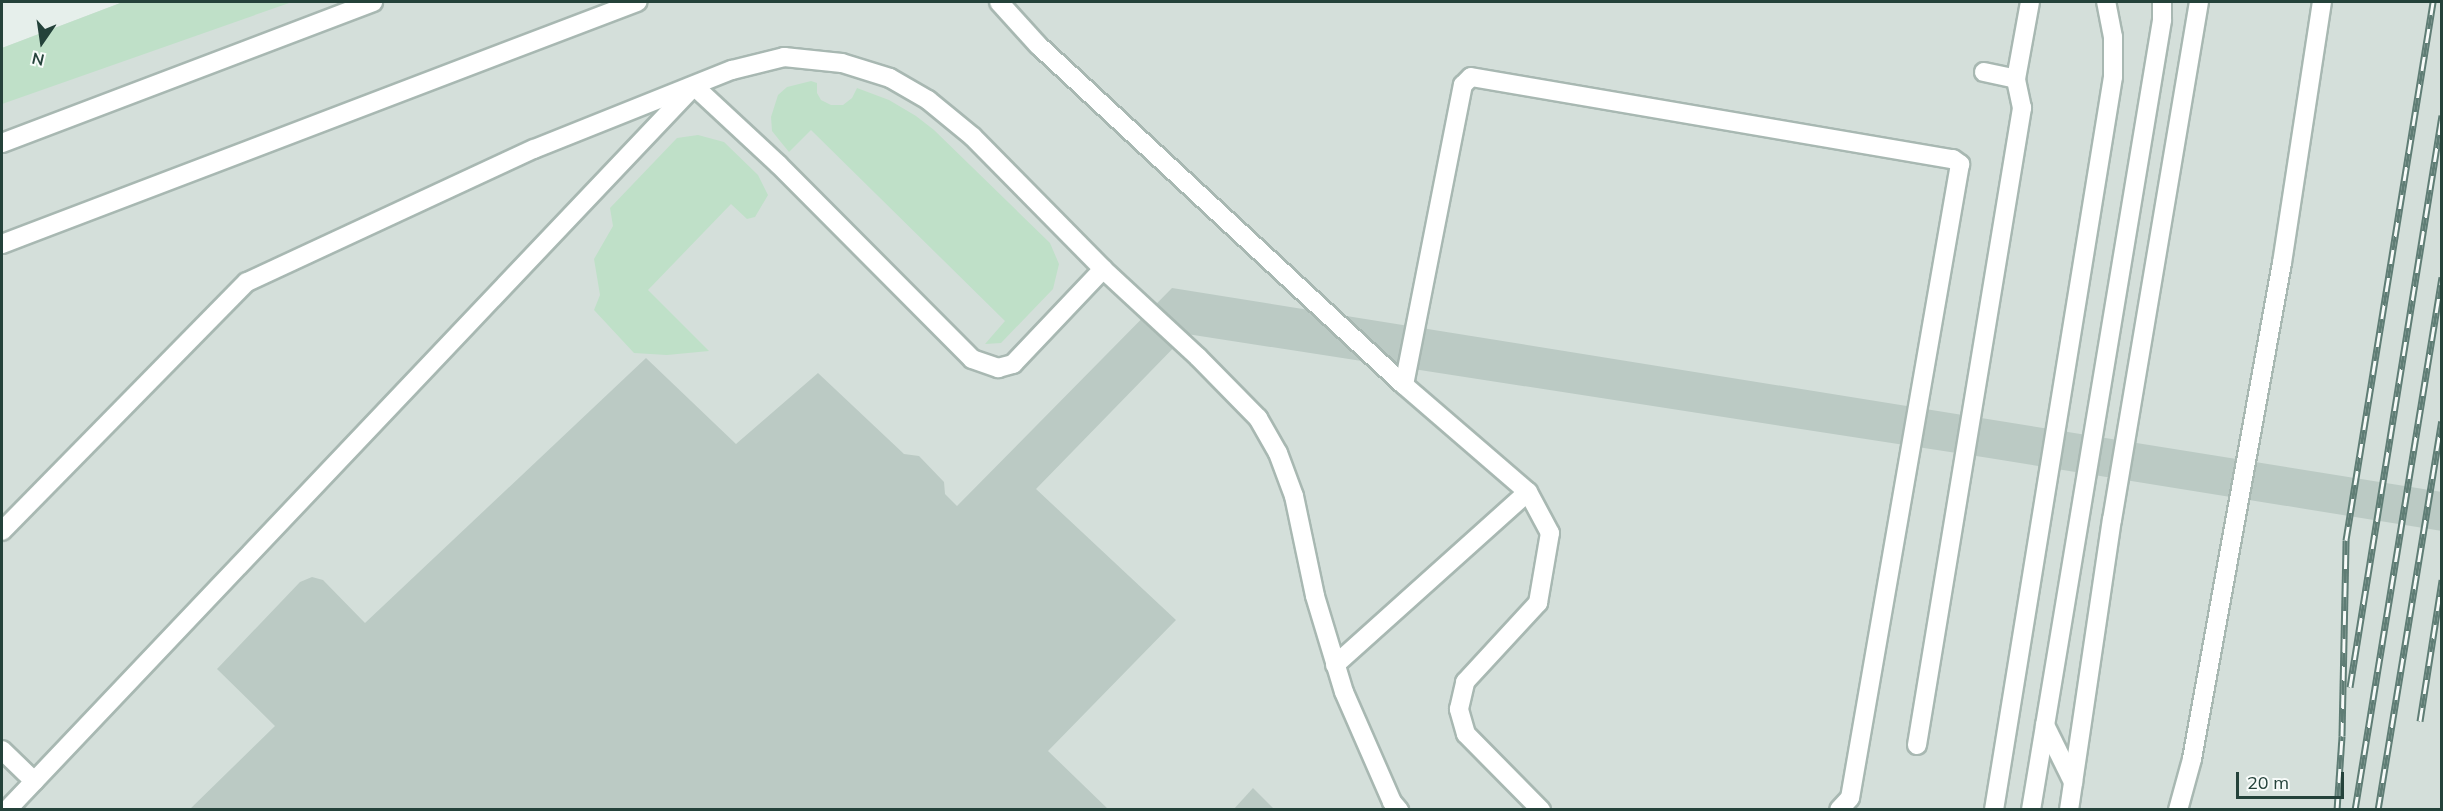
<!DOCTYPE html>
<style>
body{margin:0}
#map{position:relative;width:2443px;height:811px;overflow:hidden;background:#e6efeb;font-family:Mulish,sans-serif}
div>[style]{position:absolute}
.built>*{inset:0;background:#d4dfda}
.green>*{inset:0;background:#bfe0c8}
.building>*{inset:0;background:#bbcac4}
.roads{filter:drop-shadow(2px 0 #a8b8b2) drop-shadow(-2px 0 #a8b8b2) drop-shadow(0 2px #a8b8b2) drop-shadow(0 -2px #a8b8b2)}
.minor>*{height:18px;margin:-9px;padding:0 9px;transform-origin:9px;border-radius:9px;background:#fff}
.rail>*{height:7px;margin-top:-3.5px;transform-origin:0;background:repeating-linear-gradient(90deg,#f7fbf9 0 14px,#5f7d75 0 28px);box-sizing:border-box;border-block:2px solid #5f7d75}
span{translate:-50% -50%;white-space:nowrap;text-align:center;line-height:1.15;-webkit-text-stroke:4.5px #f7fbf9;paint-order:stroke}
.frame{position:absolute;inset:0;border:3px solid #24423a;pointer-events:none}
.north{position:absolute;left:12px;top:12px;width:60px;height:60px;-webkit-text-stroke:4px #f7fbf9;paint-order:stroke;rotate:193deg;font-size:16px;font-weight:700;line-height:24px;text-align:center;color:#24423a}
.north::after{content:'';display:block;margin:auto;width:21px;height:27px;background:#24423a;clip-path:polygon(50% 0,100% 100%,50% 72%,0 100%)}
.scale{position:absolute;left:2236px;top:772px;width:108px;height:27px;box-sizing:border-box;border:3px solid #24423a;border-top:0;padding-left:8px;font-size:18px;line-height:21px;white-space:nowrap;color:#24423a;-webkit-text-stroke:4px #f7fbf9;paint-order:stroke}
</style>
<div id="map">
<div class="built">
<i style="clip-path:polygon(123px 2px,2441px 2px,2441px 809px,2px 809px,2px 48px)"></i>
</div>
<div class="green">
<i style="clip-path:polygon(123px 2px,292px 2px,2px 104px,2px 48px)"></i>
<i style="clip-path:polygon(811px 81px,817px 83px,817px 93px,821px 100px,831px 105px,843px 105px,852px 98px,857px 88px,889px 100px,916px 116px,934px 130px,1050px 243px,1059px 264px,1053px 289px,1001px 343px,985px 344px,1005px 321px,811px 130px,789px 152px,780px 141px,772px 131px,771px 117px,778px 95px,787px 87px)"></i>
<i style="clip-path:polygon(698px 135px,724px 142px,758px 175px,768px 195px,755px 217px,747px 219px,731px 204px,648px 290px,709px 351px,667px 355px,634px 353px,594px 310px,600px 295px,594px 259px,613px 226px,610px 208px,677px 138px)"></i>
</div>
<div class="building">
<i style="clip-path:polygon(1172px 288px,2442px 492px,2442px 531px,1989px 458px,1187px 334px,1036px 489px,1176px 620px,1048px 751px,1109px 810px,189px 810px,275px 726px,217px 669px,300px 582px,312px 577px,323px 580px,365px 623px,646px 358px,736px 444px,818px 373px,904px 454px,919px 456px,944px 482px,945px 494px,957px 506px)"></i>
<i style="clip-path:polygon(1253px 788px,1275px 810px,1233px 810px)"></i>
</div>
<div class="roads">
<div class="minor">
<i style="left:999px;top:2px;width:58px;rotate:47.8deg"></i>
<i style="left:1038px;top:45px;width:500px;rotate:42.9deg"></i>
<i style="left:1984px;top:72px;width:33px;rotate:12deg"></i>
<i style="left:2016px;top:79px;width:78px;rotate:-79.7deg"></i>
<i style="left:2px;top:143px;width:397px;rotate:-20.8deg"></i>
<i style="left:2px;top:244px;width:680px;rotate:-20.86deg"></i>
<i style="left:2px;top:531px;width:349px;rotate:-45.5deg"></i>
<i style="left:247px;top:282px;width:316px;rotate:-24.9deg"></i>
<i style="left:534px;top:149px;width:213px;rotate:-21.8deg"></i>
<i style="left:732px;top:70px;width:54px;rotate:-14deg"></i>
<i style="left:784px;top:57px;width:58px;rotate:5.9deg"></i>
<i style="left:842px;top:63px;width:50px;rotate:17.4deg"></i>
<i style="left:890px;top:78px;width:44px;rotate:30.1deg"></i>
<i style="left:928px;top:100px;width:58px;rotate:39.4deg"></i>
<i style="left:973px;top:137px;width:185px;rotate:45.4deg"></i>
<i style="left:1103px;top:269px;width:129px;rotate:42.8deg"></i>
<i style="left:1198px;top:357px;width:86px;rotate:45.5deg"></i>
<i style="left:1258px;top:418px;width:40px;rotate:60.3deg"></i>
<i style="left:1278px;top:453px;width:46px;rotate:69.6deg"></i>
<i style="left:1294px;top:496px;width:102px;rotate:78.1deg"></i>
<i style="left:1315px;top:596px;width:100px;rotate:73.2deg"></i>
<i style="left:1344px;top:692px;width:120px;rotate:66.4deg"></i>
<i style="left:1392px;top:802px;width:11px;rotate:49deg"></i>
<i style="left:1335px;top:665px;width:259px;rotate:-41.9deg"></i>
<i style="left:2045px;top:725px;width:64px;rotate:63.8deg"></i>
<i style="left:1917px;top:745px;width:646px;rotate:-80.64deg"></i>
<i style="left:2022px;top:108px;width:30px;rotate:-102deg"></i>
<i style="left:2px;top:750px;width:45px;rotate:44.1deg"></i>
<i style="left:7px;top:810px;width:998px;rotate:-46.5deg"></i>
<i style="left:694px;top:86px;width:115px;rotate:42.9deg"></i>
<i style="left:778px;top:164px;width:275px;rotate:45.1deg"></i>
<i style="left:972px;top:359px;width:28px;rotate:19deg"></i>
<i style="left:998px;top:368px;width:16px;rotate:-15deg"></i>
<i style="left:1013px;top:364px;width:131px;rotate:-46.5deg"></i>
<i style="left:1541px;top:810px;width:107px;rotate:-134.6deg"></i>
<i style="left:1466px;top:734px;width:26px;rotate:-106deg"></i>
<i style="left:1459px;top:709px;width:28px;rotate:-77deg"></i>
<i style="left:1465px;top:682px;width:108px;rotate:-47.3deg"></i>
<i style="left:1538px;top:603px;width:71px;rotate:-80.3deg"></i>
<i style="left:1550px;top:533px;width:47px;rotate:-118.2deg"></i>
<i style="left:1528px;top:492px;width:164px;rotate:-139.2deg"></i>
<i style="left:1404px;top:385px;width:306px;rotate:-78.9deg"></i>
<i style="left:1463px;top:85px;width:11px;rotate:-45deg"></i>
<i style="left:1471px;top:77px;width:489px;rotate:9.7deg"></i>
<i style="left:1953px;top:159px;width:9px;rotate:36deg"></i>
<i style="left:1960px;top:164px;width:643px;rotate:99.84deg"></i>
<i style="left:1850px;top:798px;width:16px;rotate:133deg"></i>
<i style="left:1994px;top:810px;width:743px;rotate:-80.78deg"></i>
<i style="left:2113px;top:77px;width:40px;rotate:-90deg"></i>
<i style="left:2113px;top:37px;width:36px;rotate:-101deg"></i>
<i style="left:2031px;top:810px;width:801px;rotate:-80.58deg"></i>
<i style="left:2162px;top:20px;width:18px;rotate:-90deg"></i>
<i style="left:2069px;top:810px;width:293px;rotate:-81.6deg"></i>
<i style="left:2112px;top:520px;width:525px;rotate:-80.47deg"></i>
<i style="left:2178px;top:810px;width:53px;rotate:-74.6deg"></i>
<i style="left:2192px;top:759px;width:504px;rotate:-79.72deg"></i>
<i style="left:2282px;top:263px;width:264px;rotate:-81.3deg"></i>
</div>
</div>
<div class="rail">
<i style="left:2350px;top:687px;width:579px;rotate:-80.86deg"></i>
<i style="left:2420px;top:721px;width:143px;rotate:-81.1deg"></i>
<i style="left:2337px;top:810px;width:74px;rotate:-86.1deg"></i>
<i style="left:2342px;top:736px;width:196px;rotate:-88.8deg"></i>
<i style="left:2346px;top:540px;width:545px;rotate:-80.81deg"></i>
<i style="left:2355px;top:810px;width:540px;rotate:-80.73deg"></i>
<i style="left:2378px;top:810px;width:394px;rotate:-80.7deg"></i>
</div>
<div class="frame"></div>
<div class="north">N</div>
<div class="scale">20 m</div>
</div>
